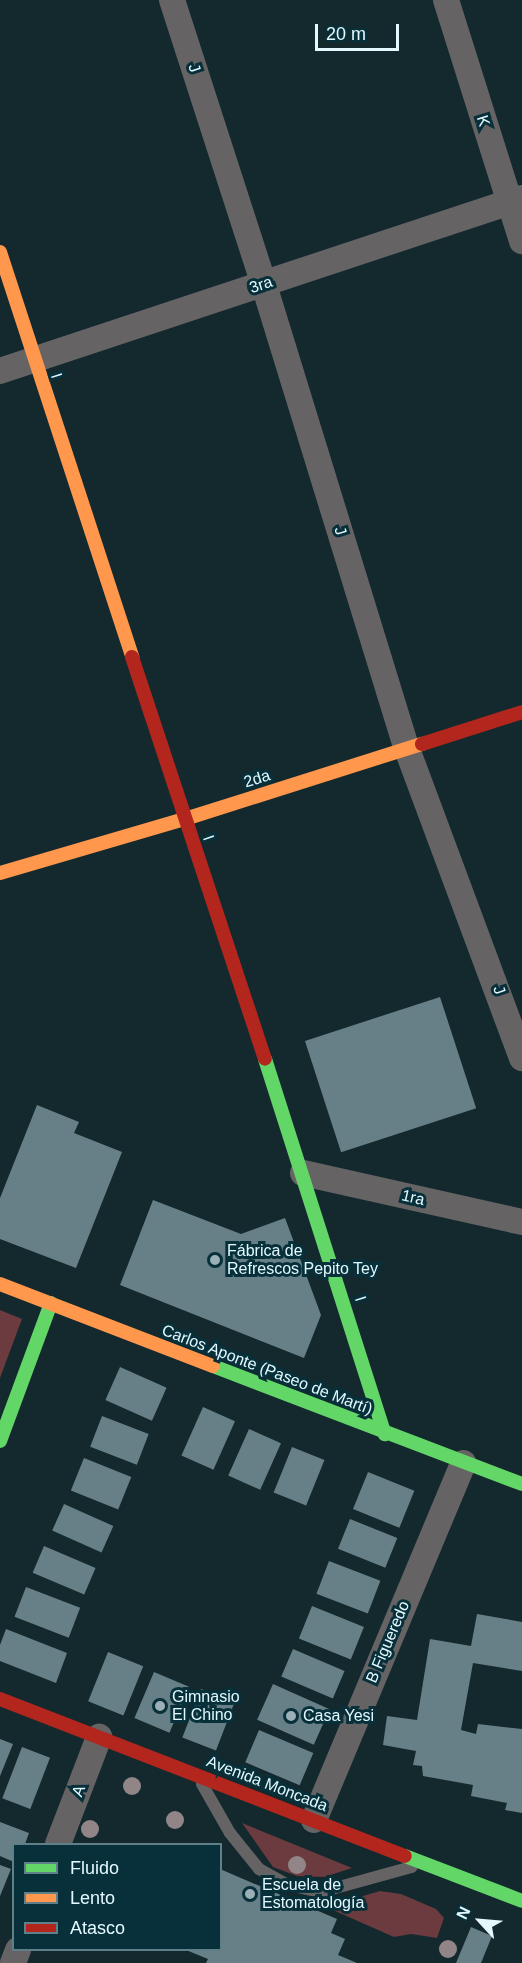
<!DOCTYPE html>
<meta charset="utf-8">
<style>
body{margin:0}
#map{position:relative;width:522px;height:1963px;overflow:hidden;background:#13292e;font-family:Arial,sans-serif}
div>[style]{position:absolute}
.green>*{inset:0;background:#6b3b3f}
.building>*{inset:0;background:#678087;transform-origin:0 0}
.lane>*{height:12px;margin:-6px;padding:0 6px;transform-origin:6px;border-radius:6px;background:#656364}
.street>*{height:26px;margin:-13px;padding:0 13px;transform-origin:13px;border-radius:13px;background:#656364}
.fast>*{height:14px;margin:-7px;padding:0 7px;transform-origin:7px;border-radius:7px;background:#63d668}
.slow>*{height:14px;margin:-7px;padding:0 7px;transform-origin:7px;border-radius:7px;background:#ff974d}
.jam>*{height:14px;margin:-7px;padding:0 7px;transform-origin:7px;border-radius:7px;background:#b3261e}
.trees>*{width:18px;height:18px;margin:-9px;border-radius:50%;background:#928588}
.dots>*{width:16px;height:16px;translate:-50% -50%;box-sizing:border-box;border:3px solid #07303a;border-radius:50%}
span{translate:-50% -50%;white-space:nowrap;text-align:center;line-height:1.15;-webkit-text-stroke:6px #07303a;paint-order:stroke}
.street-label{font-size:16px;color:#e4f9ff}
.poi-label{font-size:16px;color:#e4f9ff}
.left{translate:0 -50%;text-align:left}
.legend{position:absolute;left:12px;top:1843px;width:210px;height:108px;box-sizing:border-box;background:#07303a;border:2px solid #5f8089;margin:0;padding:8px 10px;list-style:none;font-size:18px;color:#e4f9ff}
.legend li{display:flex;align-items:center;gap:12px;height:30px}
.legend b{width:30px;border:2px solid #5f8089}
.north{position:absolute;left:450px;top:1891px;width:60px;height:60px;-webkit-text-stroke:4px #07303a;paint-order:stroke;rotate:296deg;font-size:16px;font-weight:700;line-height:24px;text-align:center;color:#e4f9ff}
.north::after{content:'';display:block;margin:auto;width:21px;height:27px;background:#e4f9ff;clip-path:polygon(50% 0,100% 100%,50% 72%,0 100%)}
.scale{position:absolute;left:315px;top:24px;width:84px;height:27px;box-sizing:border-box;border:3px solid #e4f9ff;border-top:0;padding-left:8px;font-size:18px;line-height:21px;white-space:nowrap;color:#e4f9ff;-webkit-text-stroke:4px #07303a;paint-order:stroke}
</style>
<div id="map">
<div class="green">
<i style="clip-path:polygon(0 1310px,22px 1319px,0 1378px)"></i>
<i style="clip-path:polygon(242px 1823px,352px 1868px,324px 1877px,297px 1876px,273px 1867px)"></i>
<i style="clip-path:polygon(380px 1891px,401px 1894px,436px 1909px,444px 1918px,437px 1938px,411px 1934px,394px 1937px,326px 1907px)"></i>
</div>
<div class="building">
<i style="left:440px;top:997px;width:117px;height:142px;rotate:72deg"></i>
<i style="clip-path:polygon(37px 1105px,79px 1122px,74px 1133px,122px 1152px,76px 1268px,0 1239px,0 1198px)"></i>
<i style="clip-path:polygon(153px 1200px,241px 1234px,285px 1218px,321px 1315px,304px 1358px,120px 1285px)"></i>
<i style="left:120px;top:1367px;width:51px;height:36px;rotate:24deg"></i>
<i style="left:203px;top:1407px;width:35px;height:53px;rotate:24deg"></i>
<i style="left:102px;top:1416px;width:50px;height:33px;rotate:21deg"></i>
<i style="left:249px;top:1429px;width:35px;height:51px;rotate:24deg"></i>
<i style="left:292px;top:1447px;width:35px;height:49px;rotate:22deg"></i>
<i style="left:84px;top:1458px;width:51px;height:35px;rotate:22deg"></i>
<i style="left:368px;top:1472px;width:50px;height:40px;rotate:22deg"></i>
<i style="left:64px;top:1504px;width:54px;height:29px;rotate:24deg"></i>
<i style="left:350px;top:1519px;width:51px;height:32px;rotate:22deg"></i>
<i style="left:44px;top:1546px;width:56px;height:29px;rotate:23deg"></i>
<i style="left:329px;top:1561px;width:55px;height:35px;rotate:21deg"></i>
<i style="left:26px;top:1587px;width:58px;height:32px;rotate:21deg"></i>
<i style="left:312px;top:1606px;width:56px;height:35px;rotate:22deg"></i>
<i style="clip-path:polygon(477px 1614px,522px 1622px,522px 1671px,473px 1663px,461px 1730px,476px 1734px,478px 1724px,522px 1729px,522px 1813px,505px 1810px,507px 1803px,471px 1796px,473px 1785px,423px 1776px,422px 1766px,413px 1765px,416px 1751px,383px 1745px,387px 1716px,417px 1720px,430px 1639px,471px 1646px)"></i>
<i style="clip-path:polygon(6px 1629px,67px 1653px,56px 1683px,0 1661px,0 1645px)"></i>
<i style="left:293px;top:1649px;width:56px;height:30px;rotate:23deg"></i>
<i style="left:108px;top:1652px;width:38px;height:53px;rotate:22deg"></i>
<i style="left:154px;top:1672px;width:38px;height:50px;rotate:23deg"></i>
<i style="left:273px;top:1684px;width:62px;height:39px;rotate:24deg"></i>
<i style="left:201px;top:1689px;width:36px;height:52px;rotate:21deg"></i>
<i style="left:259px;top:1730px;width:59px;height:35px;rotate:23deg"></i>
<i style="clip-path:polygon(0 1739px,13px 1744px,0 1776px)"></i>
<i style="left:22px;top:1747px;width:30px;height:55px;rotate:21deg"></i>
<i style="clip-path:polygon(0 1822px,29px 1833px,25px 1844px,14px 1844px,14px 1862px,0 1856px)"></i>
<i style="clip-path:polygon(0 1865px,11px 1869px,0 1896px)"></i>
<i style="clip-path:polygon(220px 1869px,337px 1919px,331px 1933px,345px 1939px,338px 1955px,357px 1963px,206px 1963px,208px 1959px,186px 1950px,220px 1950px)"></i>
<i style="clip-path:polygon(471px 1927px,492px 1936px,481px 1963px,456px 1963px)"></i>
</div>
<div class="lane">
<i style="left:202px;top:1784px;width:56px;rotate:60.3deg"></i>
<i style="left:230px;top:1833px;width:46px;rotate:51.1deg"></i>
<i style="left:259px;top:1869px;width:33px;rotate:29deg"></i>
<i style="left:288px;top:1885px;width:34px;rotate:12deg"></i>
<i style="left:321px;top:1892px;width:94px;rotate:-15.4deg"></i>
</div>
<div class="street">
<i style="left:172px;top:0;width:299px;rotate:72.1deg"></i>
<i style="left:264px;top:285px;width:486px;rotate:72.9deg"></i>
<i style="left:407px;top:749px;width:330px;rotate:69.6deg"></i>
<i style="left:446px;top:0;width:253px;rotate:72.5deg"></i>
<i style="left:0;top:371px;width:550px;rotate:-18.34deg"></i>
<i style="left:303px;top:1173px;width:224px;rotate:12.6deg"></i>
<i style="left:314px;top:1820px;width:387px;rotate:-67.3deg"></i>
<i style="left:58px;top:1844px;width:115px;rotate:-69deg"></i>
<i style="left:13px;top:1963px;width:14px;rotate:-69deg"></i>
</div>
<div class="fast">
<i style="left:265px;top:1059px;width:394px;rotate:72.3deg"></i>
<i style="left:213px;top:1366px;width:331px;rotate:20.9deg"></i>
<i style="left:0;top:1441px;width:147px;rotate:-69.7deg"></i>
<i style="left:405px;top:1856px;width:125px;rotate:21deg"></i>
</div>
<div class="slow">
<i style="left:0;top:252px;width:426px;rotate:71.9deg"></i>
<i style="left:0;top:873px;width:193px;rotate:-16.3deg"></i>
<i style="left:185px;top:819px;width:249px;rotate:-17.6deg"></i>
<i style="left:0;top:1284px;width:228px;rotate:21.1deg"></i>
</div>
<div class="jam">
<i style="left:132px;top:657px;width:423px;rotate:71.7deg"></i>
<i style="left:422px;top:744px;width:105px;rotate:-17.7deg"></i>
<i style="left:0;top:1699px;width:434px;rotate:21.2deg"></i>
</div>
<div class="trees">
<i style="left:132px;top:1786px"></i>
<i style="left:175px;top:1820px"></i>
<i style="left:90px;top:1829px"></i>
<i style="left:297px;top:1865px"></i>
<i style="left:448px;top:1949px"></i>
</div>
<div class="dots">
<i style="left:215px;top:1260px;background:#9bb0b6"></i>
<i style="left:160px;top:1706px;background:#9bb0b6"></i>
<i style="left:291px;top:1716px;background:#9bb0b6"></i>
<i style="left:250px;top:1894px;background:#9bb0b6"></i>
</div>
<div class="street-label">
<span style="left:194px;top:68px;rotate:72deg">J</span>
<span style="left:483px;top:121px;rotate:73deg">K</span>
<span style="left:261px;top:285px;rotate:-18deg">3ra</span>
<span style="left:56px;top:376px;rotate:72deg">I</span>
<span style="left:340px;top:531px;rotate:73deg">J</span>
<span style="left:257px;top:779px;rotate:-17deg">2da</span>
<span style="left:208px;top:838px;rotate:71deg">I</span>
<span style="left:499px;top:990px;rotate:70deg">J</span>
<span style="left:413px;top:1198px;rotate:13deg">1ra</span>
<span style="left:360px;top:1299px;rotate:72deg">I</span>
<span style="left:267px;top:1370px;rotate:21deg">Carlos Aponte (Paseo de Martí)</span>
<span style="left:388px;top:1642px;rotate:-67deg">B Figueredo</span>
<span style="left:267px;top:1784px;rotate:21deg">Avenida Moncada</span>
<span style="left:79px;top:1791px;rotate:-69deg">A</span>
</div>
<div class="poi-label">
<span class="left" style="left:227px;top:1260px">Fábrica de<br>Refrescos Pepito Tey</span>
<span class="left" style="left:172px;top:1706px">Gimnasio<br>El Chino</span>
<span class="left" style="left:303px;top:1716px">Casa Yesi</span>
<span class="left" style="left:262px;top:1894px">Escuela de<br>Estomatología</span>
</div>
<ul class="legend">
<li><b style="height:8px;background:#63d668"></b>Fluido</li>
<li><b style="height:8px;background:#ff974d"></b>Lento</li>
<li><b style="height:8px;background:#b3261e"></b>Atasco</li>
</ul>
<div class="north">N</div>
<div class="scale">20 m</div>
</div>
